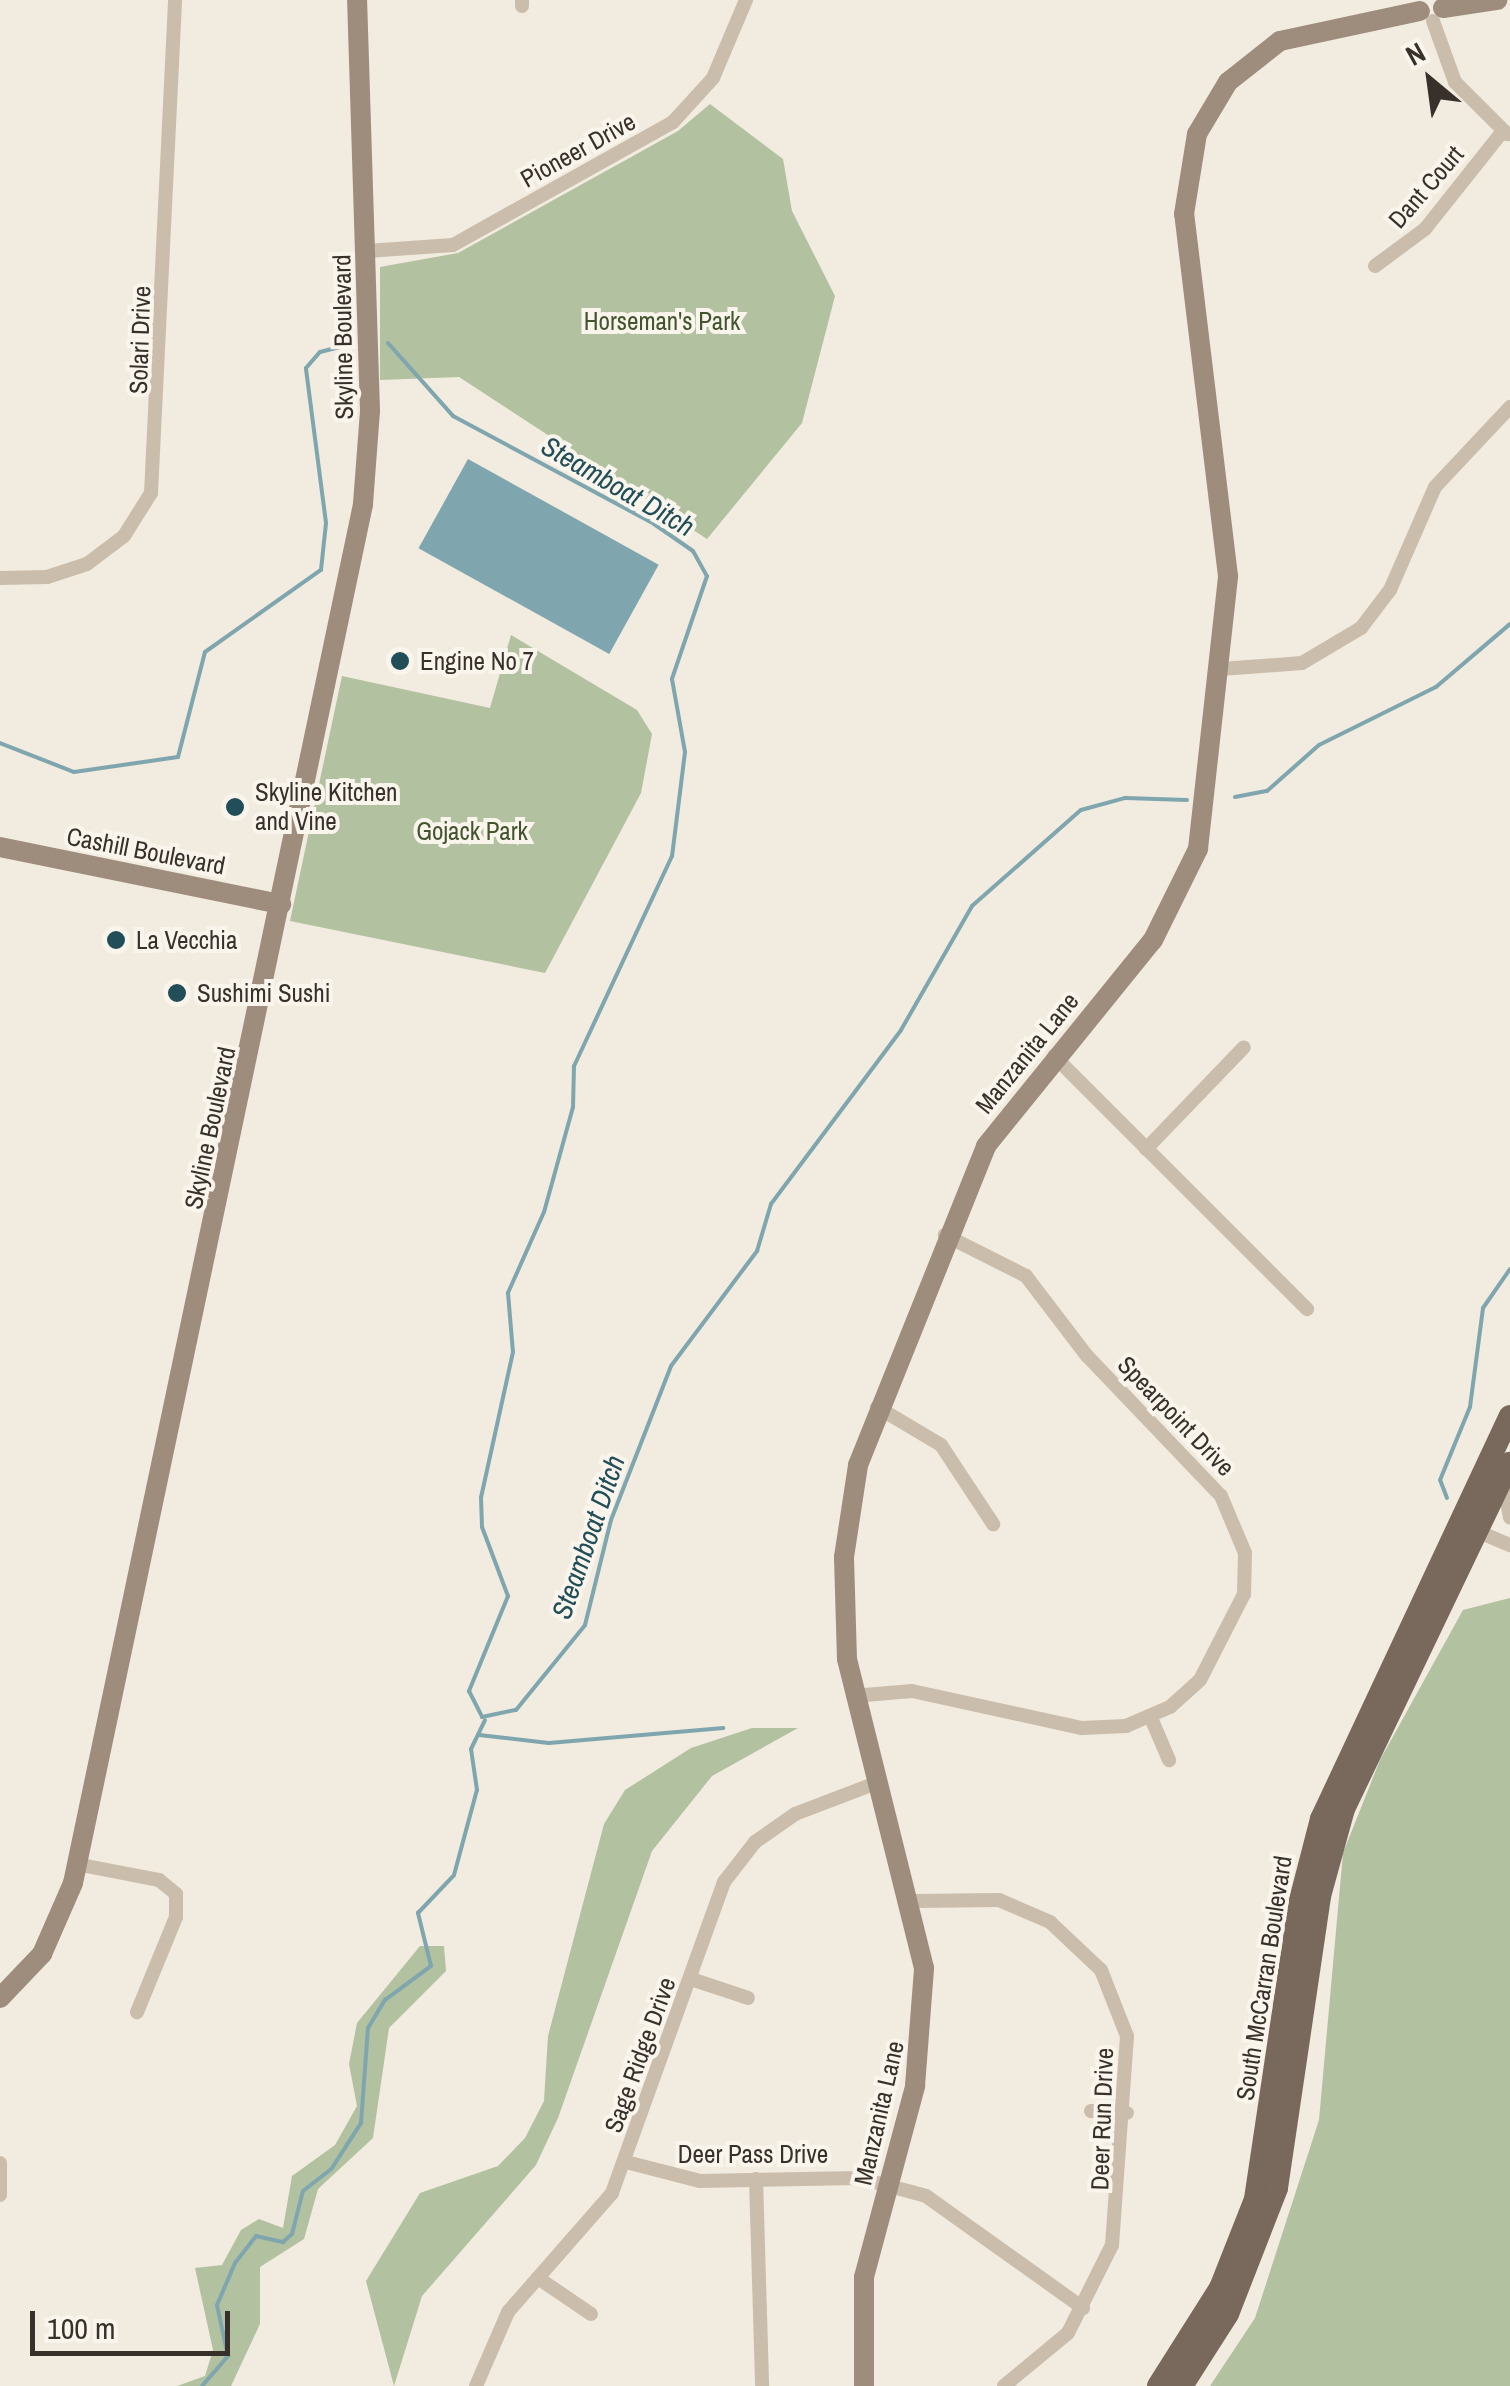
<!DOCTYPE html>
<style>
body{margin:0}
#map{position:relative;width:1510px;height:2386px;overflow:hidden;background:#f2ebdf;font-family:"Archivo Narrow",sans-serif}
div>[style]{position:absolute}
.green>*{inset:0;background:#b2c1a0}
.water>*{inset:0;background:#7fa6ae;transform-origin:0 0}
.stream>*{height:4px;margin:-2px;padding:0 2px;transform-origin:2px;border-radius:2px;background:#7fa6ae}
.street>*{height:14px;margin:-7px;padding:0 7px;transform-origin:7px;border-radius:7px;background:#cabdab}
.secondary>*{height:20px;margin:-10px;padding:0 10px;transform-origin:10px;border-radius:10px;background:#9e8d7d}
.primary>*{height:22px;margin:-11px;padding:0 11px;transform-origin:11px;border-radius:11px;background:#79695c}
.dots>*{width:28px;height:28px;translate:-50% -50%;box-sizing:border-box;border:5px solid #faf5ec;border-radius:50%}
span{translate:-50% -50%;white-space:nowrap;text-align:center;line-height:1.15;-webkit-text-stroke:8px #faf5ec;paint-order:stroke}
.street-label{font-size:25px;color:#38302a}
.park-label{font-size:25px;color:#43552f}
.poi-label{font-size:25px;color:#38302a}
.left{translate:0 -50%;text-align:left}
.water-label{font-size:28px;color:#214e58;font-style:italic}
.north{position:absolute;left:1380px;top:30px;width:100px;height:100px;-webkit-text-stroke:8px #faf5ec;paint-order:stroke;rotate:331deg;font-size:28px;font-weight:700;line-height:40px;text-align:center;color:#38302a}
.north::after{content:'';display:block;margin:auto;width:35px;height:45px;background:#38302a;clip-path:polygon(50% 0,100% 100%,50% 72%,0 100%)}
.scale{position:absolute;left:30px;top:2311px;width:200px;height:45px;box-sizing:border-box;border:5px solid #38302a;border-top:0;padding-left:12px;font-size:30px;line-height:35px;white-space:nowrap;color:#38302a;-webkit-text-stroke:8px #faf5ec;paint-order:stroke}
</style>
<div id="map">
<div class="green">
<i style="clip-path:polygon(710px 104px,783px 159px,792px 211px,835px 296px,802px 423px,707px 539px,459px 377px,380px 380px,380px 267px,458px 253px,678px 131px)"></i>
<i style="clip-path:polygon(511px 635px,637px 710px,652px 734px,641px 793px,545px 973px,290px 921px,342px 676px,490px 708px)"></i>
<i style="clip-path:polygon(1510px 1598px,1510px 2386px,1210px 2386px,1255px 2318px,1319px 2120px,1343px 1853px,1380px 1760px,1463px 1610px)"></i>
<i style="clip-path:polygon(752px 1728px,798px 1728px,712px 1776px,652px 1851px,558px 2118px,536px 2165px,422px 2296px,394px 2386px,366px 2281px,420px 2193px,498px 2166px,525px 2138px,544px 2101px,548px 2036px,604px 1824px,625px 1790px,691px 1748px)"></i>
<i style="clip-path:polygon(420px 1946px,444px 1946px,446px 1971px,389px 2028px,373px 2138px,318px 2189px,304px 2239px,260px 2267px,260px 2324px,231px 2386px,177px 2386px,205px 2376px,213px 2350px,195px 2268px,222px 2265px,241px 2230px,259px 2219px,283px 2228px,292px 2176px,335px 2145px,357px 2106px,349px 2064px,357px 2023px)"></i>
</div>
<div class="water">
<i style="left:468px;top:459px;width:218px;height:102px;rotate:29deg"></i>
</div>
<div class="stream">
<i style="left:388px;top:343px;width:98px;rotate:48.3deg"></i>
<i style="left:453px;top:416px;width:228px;rotate:28.2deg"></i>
<i style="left:654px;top:524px;width:47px;rotate:34.7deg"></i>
<i style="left:693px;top:551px;width:29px;rotate:61deg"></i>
<i style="left:707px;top:576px;width:109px;rotate:108.8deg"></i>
<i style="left:672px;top:679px;width:74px;rotate:79.9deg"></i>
<i style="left:685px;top:752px;width:105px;rotate:97.1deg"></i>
<i style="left:672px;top:856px;width:232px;rotate:115deg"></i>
<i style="left:574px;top:1066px;width:41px;rotate:91.4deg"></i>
<i style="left:573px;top:1107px;width:109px;rotate:105.4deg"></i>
<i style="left:544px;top:1212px;width:89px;rotate:114deg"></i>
<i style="left:508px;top:1293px;width:59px;rotate:85.2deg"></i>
<i style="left:513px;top:1352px;width:149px;rotate:102.4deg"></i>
<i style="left:481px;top:1498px;width:29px;rotate:88deg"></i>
<i style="left:482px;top:1527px;width:74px;rotate:69.4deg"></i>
<i style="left:508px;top:1596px;width:103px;rotate:112.3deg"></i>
<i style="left:469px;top:1691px;width:29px;rotate:63deg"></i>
<i style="left:482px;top:1717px;width:35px;rotate:-12deg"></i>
<i style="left:516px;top:1710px;width:109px;rotate:-50.9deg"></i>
<i style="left:585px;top:1625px;width:108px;rotate:-76.1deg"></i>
<i style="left:611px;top:1520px;width:165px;rotate:-68.7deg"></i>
<i style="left:671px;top:1366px;width:144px;rotate:-53.2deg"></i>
<i style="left:757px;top:1251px;width:49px;rotate:-73.4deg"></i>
<i style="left:771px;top:1204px;width:217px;rotate:-53.2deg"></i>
<i style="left:901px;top:1030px;width:143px;rotate:-60.2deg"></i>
<i style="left:972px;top:906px;width:145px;rotate:-41.4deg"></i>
<i style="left:1081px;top:810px;width:46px;rotate:-15.3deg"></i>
<i style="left:1125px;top:798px;width:62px;rotate:1.8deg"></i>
<i style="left:0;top:743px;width:79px;rotate:21.4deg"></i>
<i style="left:74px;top:772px;width:105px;rotate:-8.2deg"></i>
<i style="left:178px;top:757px;width:108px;rotate:-75.6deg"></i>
<i style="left:205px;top:652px;width:142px;rotate:-35.3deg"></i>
<i style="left:321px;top:570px;width:47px;rotate:-83.9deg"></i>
<i style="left:326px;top:523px;width:156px;rotate:-97.4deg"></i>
<i style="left:306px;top:368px;width:21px;rotate:-49deg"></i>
<i style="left:320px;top:352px;width:34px;rotate:-14deg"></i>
<i style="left:1235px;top:797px;width:33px;rotate:-11deg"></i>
<i style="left:1267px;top:791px;width:69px;rotate:-41.5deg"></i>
<i style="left:1319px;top:745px;width:131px;rotate:-26.4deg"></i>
<i style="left:1436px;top:687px;width:97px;rotate:-40.4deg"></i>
<i style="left:1447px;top:1498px;width:19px;rotate:-111deg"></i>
<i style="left:1440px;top:1480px;width:79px;rotate:-67.7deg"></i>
<i style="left:1470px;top:1407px;width:100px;rotate:-82.5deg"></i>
<i style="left:1483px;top:1308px;width:47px;rotate:-55.3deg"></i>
<i style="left:479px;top:1735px;width:70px;rotate:6.5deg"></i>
<i style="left:549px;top:1743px;width:175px;rotate:-4.9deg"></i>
<i style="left:202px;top:2386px;width:40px;rotate:-49deg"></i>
<i style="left:228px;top:2356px;width:52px;rotate:-102.2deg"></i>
<i style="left:217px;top:2305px;width:46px;rotate:-66.8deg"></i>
<i style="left:235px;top:2263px;width:34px;rotate:-52deg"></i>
<i style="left:256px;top:2236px;width:28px;rotate:13deg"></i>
<i style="left:283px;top:2242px;width:12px;rotate:-42deg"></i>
<i style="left:292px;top:2234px;width:44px;rotate:-75.7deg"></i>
<i style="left:303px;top:2191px;width:37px;rotate:-38deg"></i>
<i style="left:332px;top:2168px;width:54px;rotate:-57.2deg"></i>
<i style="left:361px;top:2123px;width:95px;rotate:-85.8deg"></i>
<i style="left:368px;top:2028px;width:33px;rotate:-59deg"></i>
<i style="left:385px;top:2000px;width:57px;rotate:-36.5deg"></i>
<i style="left:431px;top:1966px;width:55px;rotate:-103.8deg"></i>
<i style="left:418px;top:1913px;width:52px;rotate:-46.5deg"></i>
<i style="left:454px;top:1875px;width:88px;rotate:-74.9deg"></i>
<i style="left:477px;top:1790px;width:41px;rotate:-98.3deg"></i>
<i style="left:471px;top:1749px;width:32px;rotate:-64deg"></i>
</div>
<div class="street">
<i style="left:522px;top:0;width:6px;rotate:90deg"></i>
<i style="left:1433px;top:21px;width:65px;rotate:70.2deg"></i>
<i style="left:1455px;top:82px;width:74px;rotate:45deg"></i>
<i style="left:367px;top:251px;width:86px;rotate:-4deg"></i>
<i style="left:453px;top:245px;width:252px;rotate:-29.2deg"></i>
<i style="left:673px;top:122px;width:59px;rotate:-47.7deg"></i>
<i style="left:713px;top:78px;width:85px;rotate:-67.1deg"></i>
<i style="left:1375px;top:266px;width:62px;rotate:-36.5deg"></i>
<i style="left:1425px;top:229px;width:125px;rotate:-51.5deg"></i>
<i style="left:0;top:578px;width:47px;rotate:-1.2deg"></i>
<i style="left:47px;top:577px;width:42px;rotate:-18deg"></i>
<i style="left:87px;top:564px;width:46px;rotate:-37.1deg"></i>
<i style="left:124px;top:536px;width:51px;rotate:-57.9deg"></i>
<i style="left:151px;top:493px;width:494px;rotate:-87.2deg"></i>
<i style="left:1221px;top:669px;width:81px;rotate:-4.2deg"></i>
<i style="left:1302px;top:663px;width:69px;rotate:-30.7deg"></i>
<i style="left:1361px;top:628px;width:48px;rotate:-52.7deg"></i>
<i style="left:1390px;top:590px;width:112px;rotate:-66.4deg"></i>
<i style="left:1435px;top:487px;width:110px;rotate:-46.8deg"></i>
<i style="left:1054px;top:1056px;width:358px;rotate:45deg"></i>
<i style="left:1146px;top:1149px;width:141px;rotate:-46.1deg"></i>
<i style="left:877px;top:1407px;width:74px;rotate:30.7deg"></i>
<i style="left:941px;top:1445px;width:95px;rotate:56.6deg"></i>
<i style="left:1504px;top:1484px;width:34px;rotate:80deg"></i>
<i style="left:1479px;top:1532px;width:34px;rotate:23deg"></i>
<i style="left:853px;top:1696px;width:59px;rotate:-4.8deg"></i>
<i style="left:912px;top:1691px;width:174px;rotate:12.3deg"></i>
<i style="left:1082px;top:1728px;width:44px;rotate:-2.6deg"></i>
<i style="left:1126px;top:1726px;width:48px;rotate:-23.4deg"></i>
<i style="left:1170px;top:1707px;width:40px;rotate:-42deg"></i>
<i style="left:1200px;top:1680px;width:97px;rotate:-62.9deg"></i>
<i style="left:1244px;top:1594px;width:41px;rotate:-88.6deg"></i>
<i style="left:1245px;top:1553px;width:62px;rotate:-112.8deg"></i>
<i style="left:1221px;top:1496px;width:194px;rotate:-133.7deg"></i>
<i style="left:1087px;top:1356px;width:101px;rotate:-127.3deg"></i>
<i style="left:1026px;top:1276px;width:91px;rotate:-153.2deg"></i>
<i style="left:1151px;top:1718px;width:46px;rotate:66.8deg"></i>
<i style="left:76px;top:1864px;width:85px;rotate:10.9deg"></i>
<i style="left:159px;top:1880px;width:22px;rotate:39deg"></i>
<i style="left:176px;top:1894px;width:23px;rotate:90deg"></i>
<i style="left:176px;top:1917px;width:103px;rotate:112.3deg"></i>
<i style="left:914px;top:1901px;width:85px;rotate:-0.7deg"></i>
<i style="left:999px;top:1900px;width:56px;rotate:23.3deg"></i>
<i style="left:1050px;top:1922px;width:70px;rotate:43.3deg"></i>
<i style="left:1101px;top:1970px;width:71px;rotate:68.5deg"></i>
<i style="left:1127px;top:2036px;width:210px;rotate:94.1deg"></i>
<i style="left:1112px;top:2245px;width:98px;rotate:116.6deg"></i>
<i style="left:1068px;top:2333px;width:83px;rotate:140.4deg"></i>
<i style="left:691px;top:1979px;width:60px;rotate:18.4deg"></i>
<i style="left:1091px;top:2111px;width:36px;rotate:3deg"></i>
<i style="left:626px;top:2162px;width:76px;rotate:14.4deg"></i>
<i style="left:700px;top:2181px;width:159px;rotate:-1.1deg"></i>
<i style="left:859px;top:2178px;width:69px;rotate:15deg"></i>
<i style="left:926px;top:2196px;width:193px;rotate:35.5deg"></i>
<i style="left:0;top:2163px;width:32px;rotate:90deg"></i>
<i style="left:756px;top:2179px;width:207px;rotate:88.3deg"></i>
<i style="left:538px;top:2278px;width:64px;rotate:34.2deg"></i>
<i style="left:476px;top:2386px;width:81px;rotate:-66.6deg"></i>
<i style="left:508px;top:2312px;width:158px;rotate:-48.8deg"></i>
<i style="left:612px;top:2193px;width:331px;rotate:-70.2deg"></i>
<i style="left:724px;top:1882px;width:51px;rotate:-52.2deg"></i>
<i style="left:755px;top:1842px;width:49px;rotate:-35deg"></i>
<i style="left:795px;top:1814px;width:87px;rotate:-20.9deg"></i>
</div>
<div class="secondary">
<i style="left:1443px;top:8px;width:55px;rotate:-8.4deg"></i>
<i style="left:0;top:847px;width:287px;rotate:11.5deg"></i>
<i style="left:0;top:1998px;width:61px;rotate:-46.3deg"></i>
<i style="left:42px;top:1954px;width:77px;rotate:-66.4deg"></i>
<i style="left:73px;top:1883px;width:1409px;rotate:-78.12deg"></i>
<i style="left:363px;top:504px;width:93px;rotate:-85.7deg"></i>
<i style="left:370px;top:411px;width:411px;rotate:-91.8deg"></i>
<i style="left:864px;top:2386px;width:109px;rotate:-90deg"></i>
<i style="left:864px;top:2277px;width:198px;rotate:-75deg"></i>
<i style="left:915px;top:2086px;width:118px;rotate:-85.6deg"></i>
<i style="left:924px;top:1968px;width:318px;rotate:-104deg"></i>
<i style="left:847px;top:1659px;width:102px;rotate:-91.7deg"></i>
<i style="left:844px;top:1557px;width:93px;rotate:-81.3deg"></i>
<i style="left:858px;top:1465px;width:344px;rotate:-68.1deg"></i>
<i style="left:986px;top:1146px;width:265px;rotate:-51deg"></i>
<i style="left:1153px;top:940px;width:102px;rotate:-63.7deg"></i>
<i style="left:1198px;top:849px;width:275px;rotate:-83.7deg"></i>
<i style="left:1228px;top:576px;width:365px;rotate:-96.9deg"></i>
<i style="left:1184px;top:214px;width:81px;rotate:-80.8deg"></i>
<i style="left:1197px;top:134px;width:61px;rotate:-59.2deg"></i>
<i style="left:1228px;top:82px;width:66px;rotate:-38.3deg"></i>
<i style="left:1280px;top:41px;width:143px;rotate:-12.1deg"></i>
</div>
<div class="primary">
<i style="left:1158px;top:2386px;width:116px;rotate:-57.7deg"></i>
<i style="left:1220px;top:2288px;width:96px;rotate:-68.5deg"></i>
<i style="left:1255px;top:2199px;width:298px;rotate:-81.5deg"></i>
<i style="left:1299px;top:1904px;width:88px;rotate:-75.5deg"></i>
<i style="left:1321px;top:1819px;width:445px;rotate:-64.9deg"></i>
<i style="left:1182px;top:2386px;width:85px;rotate:-57.4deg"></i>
<i style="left:1228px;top:2314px;width:135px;rotate:-68.7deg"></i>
<i style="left:1277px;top:2188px;width:295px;rotate:-81.6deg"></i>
<i style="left:1320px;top:1896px;width:90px;rotate:-74.6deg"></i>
<i style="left:1344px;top:1809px;width:384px;rotate:-64.4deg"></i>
</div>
<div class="dots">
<i style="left:400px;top:661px;background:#214e58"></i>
<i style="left:235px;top:807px;background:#214e58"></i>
<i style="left:116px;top:940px;background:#214e58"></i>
<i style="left:177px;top:993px;background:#214e58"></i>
</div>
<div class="street-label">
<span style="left:578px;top:150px;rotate:-29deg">Pioneer Drive</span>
<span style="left:1426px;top:187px;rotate:-49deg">Dant Court</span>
<span style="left:343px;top:337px;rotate:-91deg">Skyline Boulevard</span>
<span style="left:140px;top:340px;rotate:-88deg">Solari Drive</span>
<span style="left:146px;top:851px;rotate:11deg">Cashill Boulevard</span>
<span style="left:1027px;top:1053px;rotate:-51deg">Manzanita Lane</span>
<span style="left:210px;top:1128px;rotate:-78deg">Skyline Boulevard</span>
<span style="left:1176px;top:1416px;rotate:46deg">Spearpoint Drive</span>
<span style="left:1264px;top:1978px;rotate:-81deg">South McCarran Boulevard</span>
<span style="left:640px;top:2055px;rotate:-70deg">Sage Ridge Drive</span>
<span style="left:879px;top:2113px;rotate:-77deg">Manzanita Lane</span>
<span style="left:1102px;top:2119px;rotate:-88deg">Deer Run Drive</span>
<span style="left:753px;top:2154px">Deer Pass Drive</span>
</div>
<div class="park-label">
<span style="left:662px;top:321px">Horseman's Park</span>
<span style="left:472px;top:831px">Gojack Park</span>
</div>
<div class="poi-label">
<span class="left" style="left:420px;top:661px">Engine No 7</span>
<span class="left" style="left:255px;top:807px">Skyline Kitchen<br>and Vine</span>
<span class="left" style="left:136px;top:940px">La Vecchia</span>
<span class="left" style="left:197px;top:993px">Sushimi Sushi</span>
</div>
<div class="water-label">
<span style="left:618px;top:486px;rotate:30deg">Steamboat Ditch</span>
<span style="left:588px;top:1537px;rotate:-71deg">Steamboat Ditch</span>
</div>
<div class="north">N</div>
<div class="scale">100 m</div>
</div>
